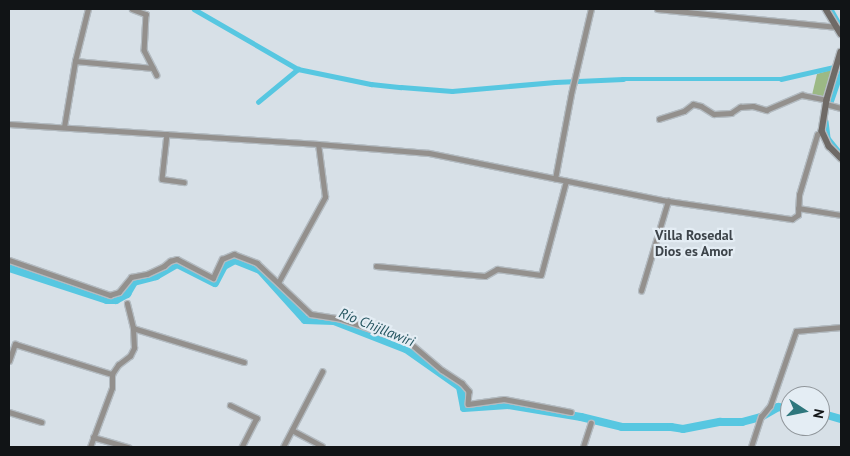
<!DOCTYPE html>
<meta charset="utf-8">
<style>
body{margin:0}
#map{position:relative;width:850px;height:456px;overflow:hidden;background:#d7e0e7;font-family:"PT Sans",sans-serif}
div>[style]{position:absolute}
.green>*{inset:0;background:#9cb985}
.canal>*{height:4.5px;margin:-2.25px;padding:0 2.25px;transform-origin:2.25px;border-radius:2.25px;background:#57c7e1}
.river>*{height:8px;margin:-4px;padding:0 4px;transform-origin:4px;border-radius:4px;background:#57c7e1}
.roads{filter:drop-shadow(1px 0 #b3bbc1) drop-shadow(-1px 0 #b3bbc1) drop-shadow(0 1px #b3bbc1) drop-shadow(0 -1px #b3bbc1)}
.street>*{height:4.5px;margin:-2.25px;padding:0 2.25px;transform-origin:2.25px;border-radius:2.25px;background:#93908d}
.secondary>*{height:5.5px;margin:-2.75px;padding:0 2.75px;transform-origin:2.75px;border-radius:2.75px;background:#6f6a66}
span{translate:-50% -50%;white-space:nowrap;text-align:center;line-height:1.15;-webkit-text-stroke:4.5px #e4edf4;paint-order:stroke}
.neighbourhood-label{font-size:14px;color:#3d444a;font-weight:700}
.water-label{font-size:14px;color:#255560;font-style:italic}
.frame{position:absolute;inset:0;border:10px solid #111416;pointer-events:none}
.north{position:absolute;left:780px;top:386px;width:50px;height:50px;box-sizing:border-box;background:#e4edf4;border:1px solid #90969b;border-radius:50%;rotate:101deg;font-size:14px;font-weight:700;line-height:20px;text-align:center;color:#111416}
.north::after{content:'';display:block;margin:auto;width:18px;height:22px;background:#2e777d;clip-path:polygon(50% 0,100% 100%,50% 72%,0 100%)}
</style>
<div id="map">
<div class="green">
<i style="clip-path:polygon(834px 69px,826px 97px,812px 95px,817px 74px)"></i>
</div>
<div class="canal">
<i style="left:194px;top:9px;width:120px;rotate:30deg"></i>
<i style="left:298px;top:69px;width:75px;rotate:11.6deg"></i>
<i style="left:371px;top:84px;width:30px;rotate:6deg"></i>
<i style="left:401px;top:87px;width:51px;rotate:4.5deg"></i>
<i style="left:452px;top:91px;width:103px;rotate:-5deg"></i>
<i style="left:555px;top:82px;width:68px;rotate:-2.5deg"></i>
<i style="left:623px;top:79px;width:158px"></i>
<i style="left:781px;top:79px;width:54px;rotate:-12.8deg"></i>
<i style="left:831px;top:9px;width:21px;rotate:61deg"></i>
<i style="left:841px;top:66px;width:1px;rotate:-90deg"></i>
<i style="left:831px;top:101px;width:31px;rotate:-71deg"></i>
<i style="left:258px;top:102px;width:52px;rotate:-39.5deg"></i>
<i style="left:826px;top:121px;width:17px;rotate:83deg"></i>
<i style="left:828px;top:138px;width:21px;rotate:51deg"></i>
</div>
<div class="river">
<i style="left:9px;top:268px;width:103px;rotate:18.1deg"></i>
<i style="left:107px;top:300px;width:9px"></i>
<i style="left:116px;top:300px;width:13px;rotate:-29deg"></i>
<i style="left:127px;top:294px;width:14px;rotate:-60deg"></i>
<i style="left:134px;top:282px;width:23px;rotate:-15deg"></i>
<i style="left:156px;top:276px;width:24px;rotate:-30deg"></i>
<i style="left:177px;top:264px;width:42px;rotate:26.6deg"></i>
<i style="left:215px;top:283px;width:19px;rotate:-62deg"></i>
<i style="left:224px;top:266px;width:13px;rotate:-29deg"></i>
<i style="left:235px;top:260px;width:27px;rotate:22deg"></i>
<i style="left:260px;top:270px;width:67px;rotate:48deg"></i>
<i style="left:305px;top:320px;width:29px;rotate:2deg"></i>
<i style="left:334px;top:321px;width:77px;rotate:21.3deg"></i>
<i style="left:406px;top:349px;width:66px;rotate:35.1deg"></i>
<i style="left:460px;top:387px;width:21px;rotate:79deg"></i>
<i style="left:464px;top:408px;width:44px;rotate:-3.9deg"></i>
<i style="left:508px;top:405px;width:74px;rotate:9.3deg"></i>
<i style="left:581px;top:417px;width:42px;rotate:13.7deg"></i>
<i style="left:622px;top:427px;width:49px"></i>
<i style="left:671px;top:427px;width:12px;rotate:9deg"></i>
<i style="left:683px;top:429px;width:38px;rotate:-11deg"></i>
<i style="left:720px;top:422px;width:22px"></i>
<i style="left:742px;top:422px;width:20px;rotate:-15deg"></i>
<i style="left:761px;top:417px;width:20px;rotate:-30deg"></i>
<i style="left:778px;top:407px;width:12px;rotate:9deg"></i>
<i style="left:820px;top:413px;width:22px;rotate:16deg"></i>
</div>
<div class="roads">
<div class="street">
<i style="left:132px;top:9px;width:15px;rotate:20deg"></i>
<i style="left:146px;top:14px;width:36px;rotate:93deg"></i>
<i style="left:144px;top:50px;width:28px;rotate:63deg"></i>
<i style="left:657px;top:9px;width:181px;rotate:5.7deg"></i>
<i style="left:75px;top:61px;width:78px;rotate:5.1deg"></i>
<i style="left:826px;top:104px;width:16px;rotate:15deg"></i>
<i style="left:659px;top:119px;width:26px;rotate:-18deg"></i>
<i style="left:684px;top:111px;width:11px;rotate:-38deg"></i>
<i style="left:693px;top:104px;width:8px;rotate:14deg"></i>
<i style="left:701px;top:106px;width:15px;rotate:32deg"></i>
<i style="left:714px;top:114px;width:17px;rotate:-3deg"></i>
<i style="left:731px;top:113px;width:11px;rotate:-34deg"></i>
<i style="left:740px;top:107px;width:13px;rotate:-4deg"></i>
<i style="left:753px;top:106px;width:14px;rotate:17deg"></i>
<i style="left:766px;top:110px;width:39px;rotate:-23deg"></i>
<i style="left:802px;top:95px;width:25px;rotate:11deg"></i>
<i style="left:9px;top:124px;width:310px;rotate:3.7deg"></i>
<i style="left:318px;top:144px;width:111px;rotate:4.6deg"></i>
<i style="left:429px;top:153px;width:244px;rotate:11.4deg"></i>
<i style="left:668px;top:201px;width:125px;rotate:8.3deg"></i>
<i style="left:792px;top:219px;width:7px;rotate:-34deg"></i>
<i style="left:798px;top:215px;width:20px;rotate:-87deg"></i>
<i style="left:799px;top:195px;width:63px;rotate:-73.3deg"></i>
<i style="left:817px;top:135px;width:6px;rotate:-39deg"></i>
<i style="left:64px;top:127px;width:67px;rotate:-80.5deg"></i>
<i style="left:75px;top:61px;width:54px;rotate:-76deg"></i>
<i style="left:167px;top:134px;width:45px;rotate:96.3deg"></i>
<i style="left:162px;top:179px;width:22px;rotate:8deg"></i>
<i style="left:555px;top:179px;width:86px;rotate:-79.3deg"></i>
<i style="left:571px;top:94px;width:87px;rotate:-76.8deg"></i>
<i style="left:798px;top:208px;width:44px;rotate:9.2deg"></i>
<i style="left:9px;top:260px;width:107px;rotate:19.1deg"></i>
<i style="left:110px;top:295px;width:9px;rotate:-18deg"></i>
<i style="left:119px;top:292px;width:19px;rotate:-51deg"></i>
<i style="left:131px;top:277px;width:16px;rotate:-11deg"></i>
<i style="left:147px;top:274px;width:19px;rotate:-25deg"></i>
<i style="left:164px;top:266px;width:8px;rotate:-40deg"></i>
<i style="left:170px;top:261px;width:7px;rotate:-16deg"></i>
<i style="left:177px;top:259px;width:41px;rotate:27.8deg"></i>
<i style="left:213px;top:278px;width:21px;rotate:-65deg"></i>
<i style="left:222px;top:259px;width:13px;rotate:-23deg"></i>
<i style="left:234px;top:254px;width:25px;rotate:21deg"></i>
<i style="left:257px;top:263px;width:74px;rotate:43.4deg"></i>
<i style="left:311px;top:314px;width:30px;rotate:9deg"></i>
<i style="left:341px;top:319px;width:72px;rotate:18.7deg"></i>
<i style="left:409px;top:342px;width:43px;rotate:40.3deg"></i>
<i style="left:442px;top:370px;width:24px;rotate:33deg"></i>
<i style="left:462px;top:383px;width:11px;rotate:49deg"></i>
<i style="left:469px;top:391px;width:13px;rotate:94deg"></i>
<i style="left:468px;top:404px;width:36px;rotate:-8deg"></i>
<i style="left:504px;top:399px;width:68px;rotate:11deg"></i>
<i style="left:376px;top:266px;width:109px;rotate:5.2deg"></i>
<i style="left:485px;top:276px;width:14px;rotate:-30deg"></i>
<i style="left:497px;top:269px;width:44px;rotate:7.8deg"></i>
<i style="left:541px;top:275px;width:97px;rotate:-75.1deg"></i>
<i style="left:278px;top:283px;width:98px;rotate:-61.3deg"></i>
<i style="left:325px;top:197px;width:53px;rotate:-97.5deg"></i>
<i style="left:641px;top:291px;width:94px;rotate:-73.3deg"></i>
<i style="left:133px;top:328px;width:116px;rotate:17deg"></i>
<i style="left:9px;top:361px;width:18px;rotate:-71deg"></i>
<i style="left:15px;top:344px;width:102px;rotate:17.2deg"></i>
<i style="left:230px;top:405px;width:30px;rotate:26deg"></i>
<i style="left:257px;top:418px;width:33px;rotate:117deg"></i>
<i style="left:9px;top:412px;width:34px;rotate:17deg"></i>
<i style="left:292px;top:430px;width:34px;rotate:28deg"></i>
<i style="left:93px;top:437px;width:37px;rotate:16deg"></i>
<i style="left:90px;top:447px;width:63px;rotate:-69.6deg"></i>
<i style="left:112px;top:388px;width:14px;rotate:-90deg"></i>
<i style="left:112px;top:374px;width:11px;rotate:-56deg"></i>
<i style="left:118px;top:365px;width:15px;rotate:-37deg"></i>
<i style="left:130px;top:356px;width:9px;rotate:-63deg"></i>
<i style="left:134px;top:348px;width:20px;rotate:-93deg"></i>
<i style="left:133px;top:328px;width:25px;rotate:-104deg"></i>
<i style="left:283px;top:447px;width:85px;rotate:-62.5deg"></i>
<i style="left:583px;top:447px;width:25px;rotate:-72deg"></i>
<i style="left:751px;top:447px;width:32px;rotate:-72deg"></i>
<i style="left:761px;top:417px;width:14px;rotate:-51deg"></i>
<i style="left:770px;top:406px;width:79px;rotate:-70.9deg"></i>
<i style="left:796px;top:331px;width:45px;rotate:-5.1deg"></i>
</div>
<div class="secondary">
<i style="left:826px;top:9px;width:29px;rotate:59deg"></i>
<i style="left:841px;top:52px;width:50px;rotate:106.3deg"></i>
<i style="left:827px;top:100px;width:31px;rotate:99deg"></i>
<i style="left:822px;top:131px;width:17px;rotate:65deg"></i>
<i style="left:829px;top:146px;width:17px;rotate:45deg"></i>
</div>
</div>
<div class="neighbourhood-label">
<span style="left:694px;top:243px">Villa Rosedal<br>Dios es Amor</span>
</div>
<div class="water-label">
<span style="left:377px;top:327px;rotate:22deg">Río Chijllawiri</span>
</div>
<div class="frame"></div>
<div class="north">N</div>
</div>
